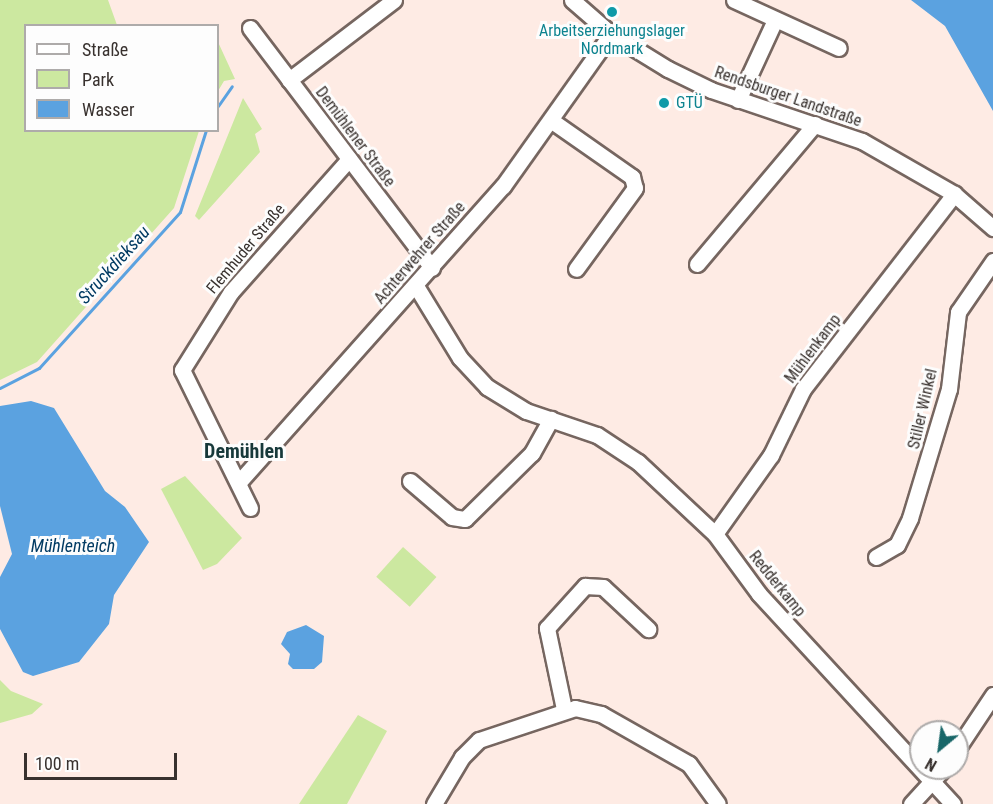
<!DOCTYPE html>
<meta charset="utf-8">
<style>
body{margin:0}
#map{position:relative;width:993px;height:804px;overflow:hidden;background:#feebe4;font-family:"Roboto Condensed",sans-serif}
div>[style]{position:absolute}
.green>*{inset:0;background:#cce8a0;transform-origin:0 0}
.water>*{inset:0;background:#5ba2e0}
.stream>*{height:3px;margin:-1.5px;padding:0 1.5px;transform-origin:1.5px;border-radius:1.5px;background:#5ba2e0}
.roads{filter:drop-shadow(2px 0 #766660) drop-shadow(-2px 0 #766660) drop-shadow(0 2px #766660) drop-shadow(0 -2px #766660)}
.minor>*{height:15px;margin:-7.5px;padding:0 7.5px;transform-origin:7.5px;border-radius:7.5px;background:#fff}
.dots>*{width:16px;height:16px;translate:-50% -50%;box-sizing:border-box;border:3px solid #fdfdfd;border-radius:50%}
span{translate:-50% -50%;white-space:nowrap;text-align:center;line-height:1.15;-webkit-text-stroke:6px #fdfdfd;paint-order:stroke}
.culture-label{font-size:16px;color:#0d838f}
.left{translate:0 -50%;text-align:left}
.street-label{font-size:16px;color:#38312e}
.water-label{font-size:18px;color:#023b63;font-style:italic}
.quarter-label{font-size:20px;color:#17393a;font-weight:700}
.legend{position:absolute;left:24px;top:24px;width:195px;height:108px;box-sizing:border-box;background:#fdfdfd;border:2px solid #aeabaa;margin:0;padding:8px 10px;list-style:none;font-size:18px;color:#38312e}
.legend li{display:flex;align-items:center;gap:12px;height:30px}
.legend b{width:30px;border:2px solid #aeabaa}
.north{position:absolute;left:909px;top:720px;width:60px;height:60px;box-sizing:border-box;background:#fdfdfd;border:2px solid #aeabaa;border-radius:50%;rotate:209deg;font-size:16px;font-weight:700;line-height:24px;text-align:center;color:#38312e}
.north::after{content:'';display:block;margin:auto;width:21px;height:27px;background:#186668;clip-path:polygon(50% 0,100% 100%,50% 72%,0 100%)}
.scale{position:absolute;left:24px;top:753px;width:153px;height:27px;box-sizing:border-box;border:3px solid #38312e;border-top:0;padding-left:8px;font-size:18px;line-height:21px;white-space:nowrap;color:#38312e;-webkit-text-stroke:4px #fdfdfd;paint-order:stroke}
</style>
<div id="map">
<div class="green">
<i style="clip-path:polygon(0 0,108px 0,117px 25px,26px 26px,26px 130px,199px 131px,174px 208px,37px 362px,0 380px)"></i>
<i style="clip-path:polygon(218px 42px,235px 79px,224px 81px,218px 91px)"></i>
<i style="clip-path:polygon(243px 98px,262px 129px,255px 134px,260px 152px,199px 220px,195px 216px)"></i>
<i style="clip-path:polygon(185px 476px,242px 538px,217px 564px,203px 570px,161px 489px)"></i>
<i style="left:403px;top:547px;width:45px;height:40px;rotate:42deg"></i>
<i style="clip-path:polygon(0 680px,11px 691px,43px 704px,32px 714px,0 723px)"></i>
<i style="clip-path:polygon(358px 715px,387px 731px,347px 804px,299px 804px)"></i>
</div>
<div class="water">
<i style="clip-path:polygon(911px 0,993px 0,993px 111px,945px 26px)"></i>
<i style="clip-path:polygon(31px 401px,54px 408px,105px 491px,125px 507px,149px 542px,114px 595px,109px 624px,79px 662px,33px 676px,23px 672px,0 629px,0 577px,12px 554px,0 506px,0 406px)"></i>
<i style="clip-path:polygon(306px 625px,324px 636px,322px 662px,314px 669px,293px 669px,288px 664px,290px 654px,281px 644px,287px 632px)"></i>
</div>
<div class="stream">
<i style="left:218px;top:106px;width:24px;rotate:-55deg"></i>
<i style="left:0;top:388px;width:44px;rotate:-27.1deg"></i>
<i style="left:39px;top:368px;width:210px;rotate:-47.9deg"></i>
<i style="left:180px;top:212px;width:86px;rotate:-72.4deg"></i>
</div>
<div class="roads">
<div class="minor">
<i style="left:572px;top:0;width:52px;rotate:41.1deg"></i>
<i style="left:611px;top:34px;width:67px;rotate:31.6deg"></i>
<i style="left:668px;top:69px;width:48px;rotate:26deg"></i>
<i style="left:711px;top:90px;width:159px;rotate:18.7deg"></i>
<i style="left:862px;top:141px;width:106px;rotate:29.9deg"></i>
<i style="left:954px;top:194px;width:52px;rotate:41.1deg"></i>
<i style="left:734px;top:0;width:115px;rotate:24.6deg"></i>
<i style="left:250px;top:28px;width:301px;rotate:52.8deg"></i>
<i style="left:289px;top:80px;width:132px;rotate:-37.3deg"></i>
<i style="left:738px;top:100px;width:86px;rotate:-65.2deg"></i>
<i style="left:552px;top:121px;width:98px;rotate:35deg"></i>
<i style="left:632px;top:177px;width:11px;rotate:75deg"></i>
<i style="left:635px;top:188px;width:100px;rotate:126.1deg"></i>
<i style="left:697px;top:264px;width:183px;rotate:-49.9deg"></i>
<i style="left:416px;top:286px;width:84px;rotate:58.6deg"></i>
<i style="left:460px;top:358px;width:40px;rotate:47deg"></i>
<i style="left:487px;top:387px;width:46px;rotate:31.6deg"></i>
<i style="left:526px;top:411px;width:75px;rotate:18.7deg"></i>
<i style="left:597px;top:435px;width:49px;rotate:33.4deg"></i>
<i style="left:638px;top:462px;width:105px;rotate:43.1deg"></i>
<i style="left:715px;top:534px;width:74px;rotate:53.7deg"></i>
<i style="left:759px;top:594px;width:286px;rotate:47.3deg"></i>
<i style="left:410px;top:481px;width:55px;rotate:40.6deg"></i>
<i style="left:452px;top:517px;width:13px;rotate:9deg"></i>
<i style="left:465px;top:519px;width:94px;rotate:-44.6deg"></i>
<i style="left:532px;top:453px;width:39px;rotate:-61deg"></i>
<i style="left:239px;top:482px;width:397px;rotate:-48.3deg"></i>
<i style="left:503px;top:186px;width:186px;rotate:-54.6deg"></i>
<i style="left:250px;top:508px;width:154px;rotate:-116.2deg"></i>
<i style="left:182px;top:370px;width:92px;rotate:-57.9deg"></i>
<i style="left:231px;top:292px;width:178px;rotate:-48.4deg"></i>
<i style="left:715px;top:534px;width:97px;rotate:-54.7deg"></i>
<i style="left:771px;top:455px;width:73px;rotate:-64.1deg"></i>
<i style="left:803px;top:389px;width:247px;rotate:-52.2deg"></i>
<i style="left:876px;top:557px;width:24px;rotate:-30deg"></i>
<i style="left:897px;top:545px;width:30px;rotate:-64deg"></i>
<i style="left:910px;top:518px;width:135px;rotate:-73.2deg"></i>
<i style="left:949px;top:389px;width:78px;rotate:-83.3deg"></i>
<i style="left:958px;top:312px;width:62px;rotate:-55.5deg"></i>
<i style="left:564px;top:709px;width:83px;rotate:-101.9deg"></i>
<i style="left:547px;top:628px;width:57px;rotate:-47.9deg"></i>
<i style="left:585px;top:586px;width:18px;rotate:3deg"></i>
<i style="left:603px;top:587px;width:62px;rotate:43deg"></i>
<i style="left:957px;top:749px;width:65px;rotate:-56.3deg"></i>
<i style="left:434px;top:804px;width:55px;rotate:-59.2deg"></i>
<i style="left:462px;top:757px;width:24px;rotate:-45deg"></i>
<i style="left:479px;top:740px;width:101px;rotate:-18.4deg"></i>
<i style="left:575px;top:708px;width:27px;rotate:13deg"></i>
<i style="left:601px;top:714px;width:101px;rotate:29.6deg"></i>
<i style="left:689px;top:764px;width:49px;rotate:54.1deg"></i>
<i style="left:911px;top:804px;width:49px;rotate:-47.5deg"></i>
</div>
</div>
<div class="dots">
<i style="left:612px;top:12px;background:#0f9aa8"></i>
<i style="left:664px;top:103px;background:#0f9aa8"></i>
</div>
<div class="culture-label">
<span style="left:612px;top:40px">Arbeitserziehungslager<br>Nordmark</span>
<span class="left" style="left:676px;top:103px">GTÜ</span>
</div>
<div class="street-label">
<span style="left:788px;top:97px;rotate:19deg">Rendsburger Landstraße</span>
<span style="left:355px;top:137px;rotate:53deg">Demühlener Straße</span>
<span style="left:246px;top:249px;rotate:-50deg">Flemhuder Straße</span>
<span style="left:420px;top:253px;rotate:-49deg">Achterwehrer Straße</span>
<span style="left:813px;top:349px;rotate:-53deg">Mühlenkamp</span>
<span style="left:923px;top:409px;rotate:-77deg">Stiller Winkel</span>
<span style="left:777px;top:584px;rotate:51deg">Redderkamp</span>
</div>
<div class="water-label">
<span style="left:114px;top:265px;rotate:-48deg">Struckdieksau</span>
<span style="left:73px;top:546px">Mühlenteich</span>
</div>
<div class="quarter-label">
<span style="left:244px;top:451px">Demühlen</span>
</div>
<ul class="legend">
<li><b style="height:8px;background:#fff"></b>Straße</li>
<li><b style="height:16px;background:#cce8a0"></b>Park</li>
<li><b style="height:16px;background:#5ba2e0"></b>Wasser</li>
</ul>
<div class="north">N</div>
<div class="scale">100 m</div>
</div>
